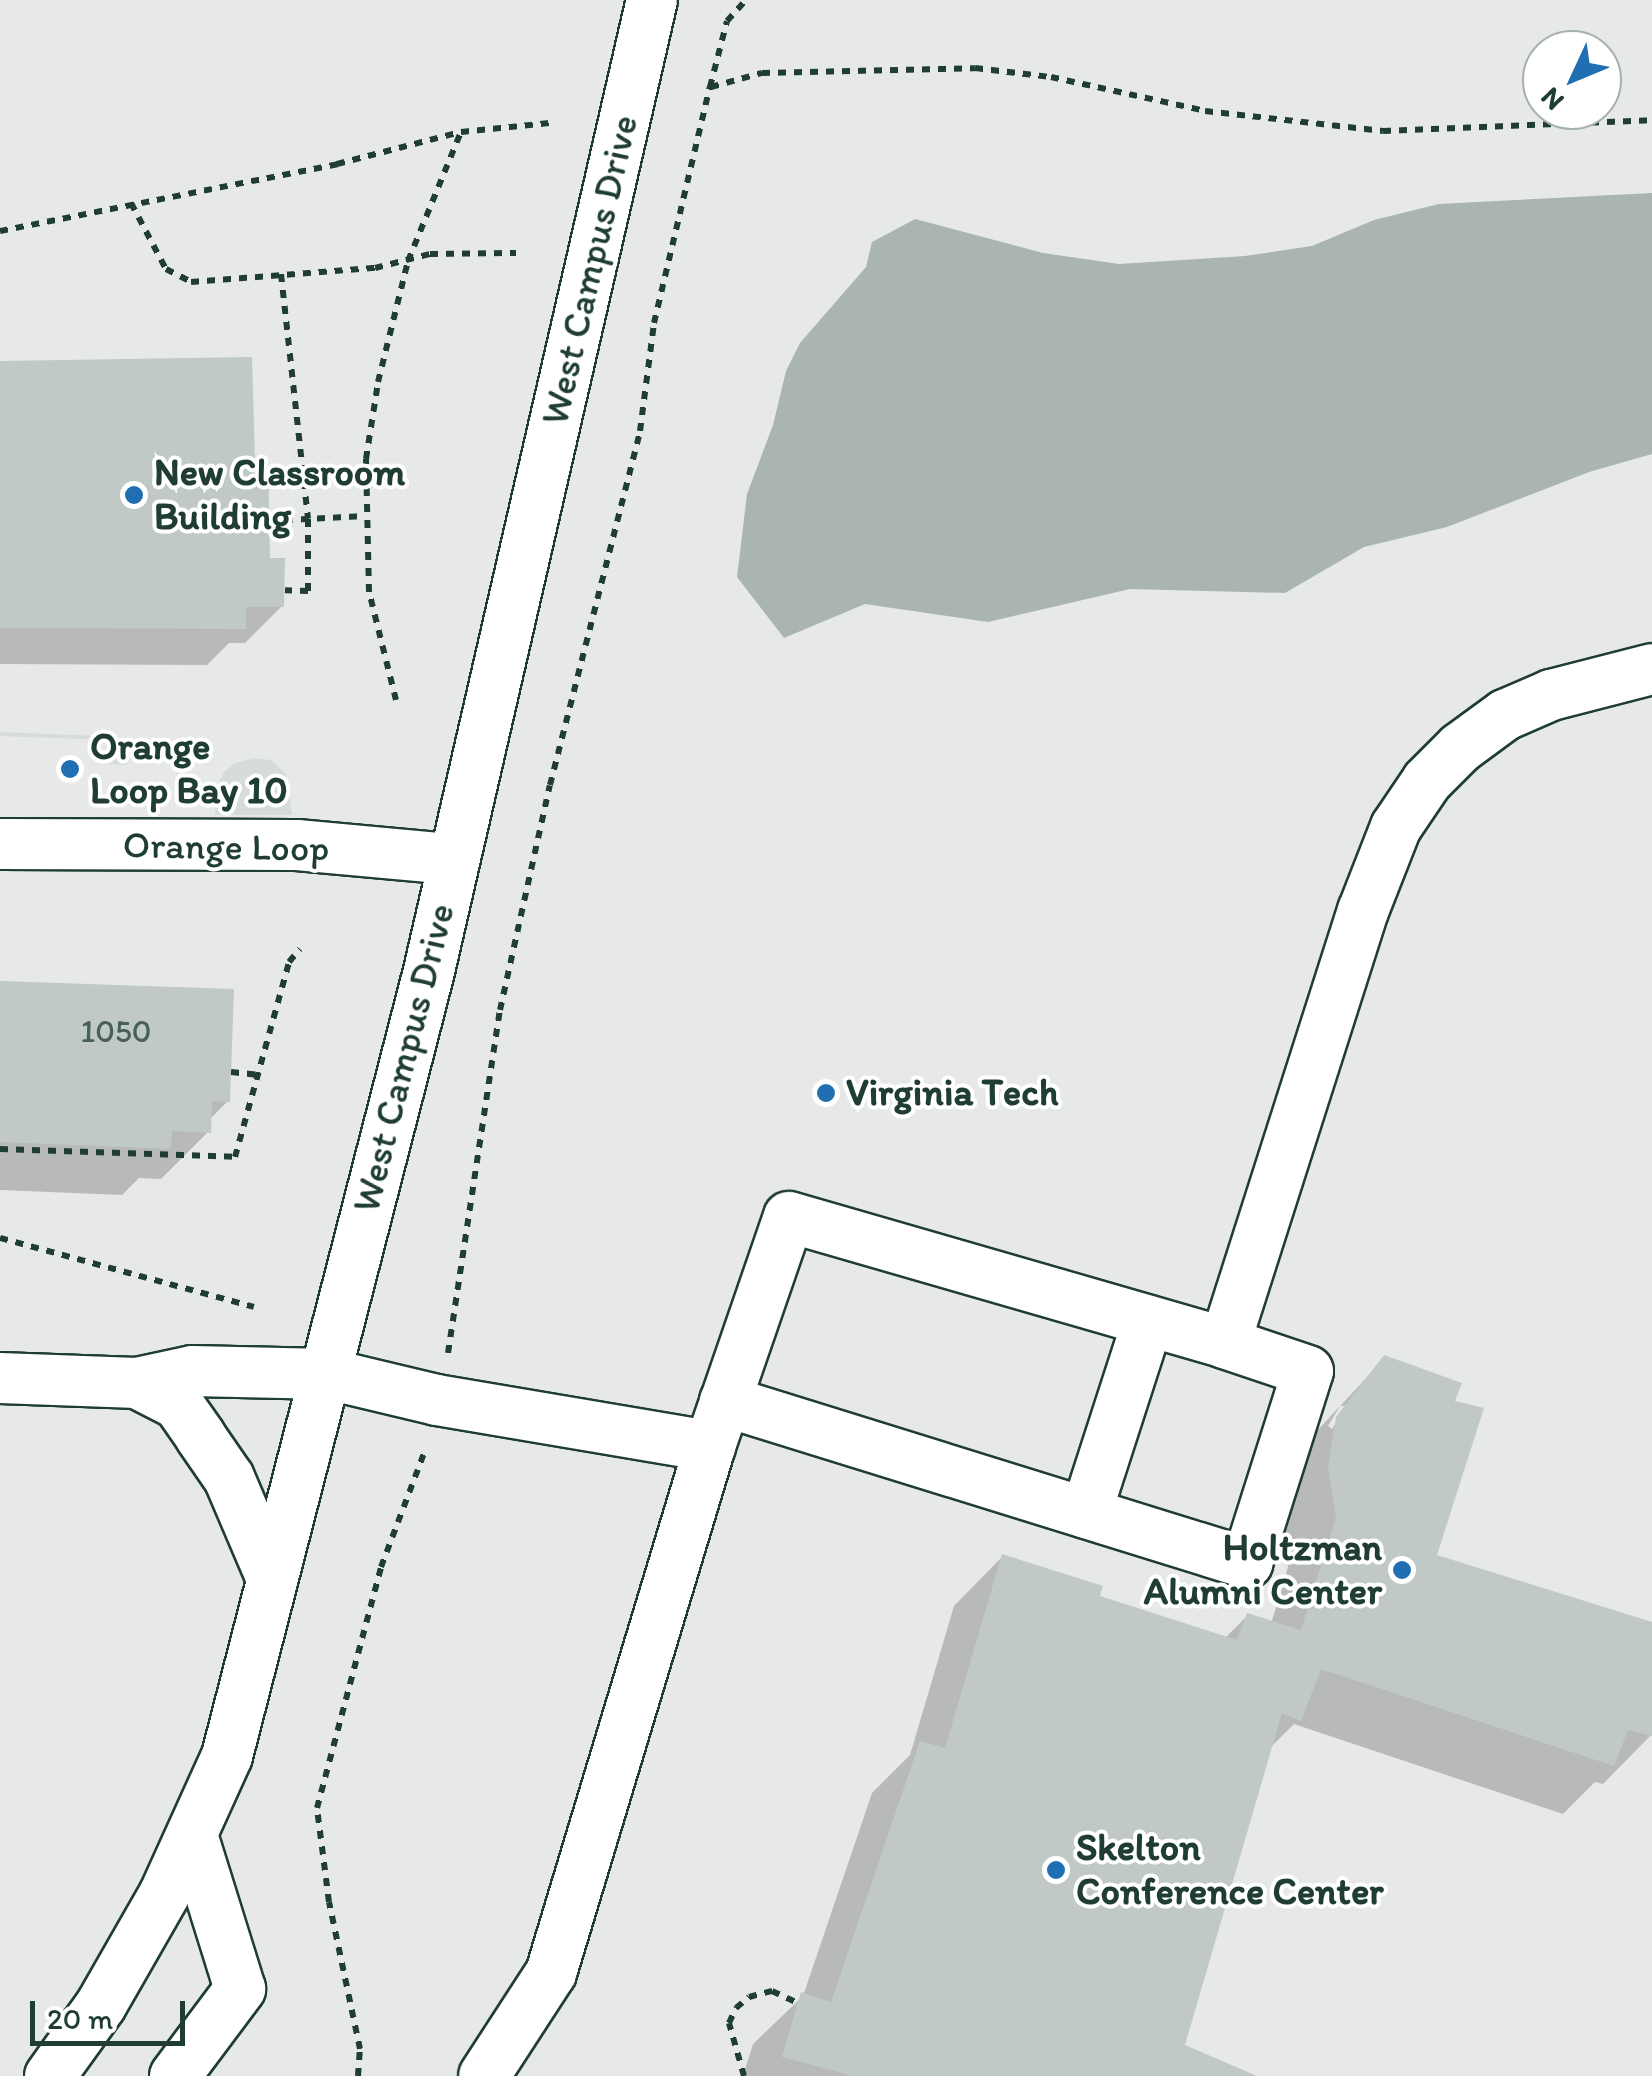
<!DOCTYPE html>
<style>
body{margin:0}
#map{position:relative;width:1652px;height:2076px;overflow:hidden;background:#f6f7f7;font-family:Itim,sans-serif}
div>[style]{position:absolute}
.built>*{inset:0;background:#e6e9e8}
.green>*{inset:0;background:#d6dcdb}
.water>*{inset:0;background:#aab5b1}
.shadow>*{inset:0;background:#0003}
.building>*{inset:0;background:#c0c9c6}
.path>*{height:6px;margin-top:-3px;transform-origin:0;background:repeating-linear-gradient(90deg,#1f3d34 0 8px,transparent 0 16px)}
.roads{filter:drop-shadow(2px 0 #1f3d34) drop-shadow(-2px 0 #1f3d34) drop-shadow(0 2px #1f3d34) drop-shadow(0 -2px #1f3d34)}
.minor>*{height:50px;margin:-25px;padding:0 25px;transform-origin:25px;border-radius:25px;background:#fff}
.dots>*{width:28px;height:28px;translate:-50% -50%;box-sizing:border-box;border:5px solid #fff;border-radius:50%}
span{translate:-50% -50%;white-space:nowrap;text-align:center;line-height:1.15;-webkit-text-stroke:8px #fff;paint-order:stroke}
.number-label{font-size:32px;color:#476058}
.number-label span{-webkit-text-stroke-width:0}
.street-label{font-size:38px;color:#1f3d34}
.poi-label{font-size:38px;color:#1f3d34;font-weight:700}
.left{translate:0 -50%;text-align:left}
.right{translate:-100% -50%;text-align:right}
.north{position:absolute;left:1522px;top:30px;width:100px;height:100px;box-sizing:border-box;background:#fff;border:2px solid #a5b1ae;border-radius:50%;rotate:226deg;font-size:28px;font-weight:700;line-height:40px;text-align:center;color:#1f3d34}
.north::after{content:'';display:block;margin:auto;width:35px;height:45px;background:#1f6fb2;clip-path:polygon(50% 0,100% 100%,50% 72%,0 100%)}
.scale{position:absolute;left:30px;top:2001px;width:155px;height:45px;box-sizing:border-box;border:5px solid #1f3d34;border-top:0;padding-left:12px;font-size:30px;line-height:35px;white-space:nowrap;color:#1f3d34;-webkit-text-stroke:8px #fff;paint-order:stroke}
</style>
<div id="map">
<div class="built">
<i style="clip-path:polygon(evenodd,0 0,1652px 0,1652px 2076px,0 2076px,0 0,1542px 50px,1602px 50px,1602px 110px,1542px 110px,1542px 50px)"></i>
</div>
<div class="green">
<i style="clip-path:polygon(0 732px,124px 737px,132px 740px,137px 754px,126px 765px,109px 764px,109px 740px,0 736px)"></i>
<i style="clip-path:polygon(253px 758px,271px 760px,286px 774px,292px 815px,215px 815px,216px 788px,224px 772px,235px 763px)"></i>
</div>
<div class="water">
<i style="clip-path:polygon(1652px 193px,1652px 454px,1589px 472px,1447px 527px,1364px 547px,1285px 593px,1130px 589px,988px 622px,865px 604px,784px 638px,737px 577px,747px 494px,773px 425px,786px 371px,800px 343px,866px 267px,872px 242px,915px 219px,1043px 253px,1119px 264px,1245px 256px,1312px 246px,1374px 220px,1439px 204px)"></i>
</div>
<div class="shadow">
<i style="clip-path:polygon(0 363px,252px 463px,267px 561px,282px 606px,245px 643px,229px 643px,207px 665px,0 664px)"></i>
<i style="clip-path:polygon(0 983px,228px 1101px,209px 1120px,208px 1132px,161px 1179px,139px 1178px,122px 1195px,0 1190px)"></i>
<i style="clip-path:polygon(evenodd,1385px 1358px,1452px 1403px,1434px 1557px,1652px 1625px,1651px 1735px,1603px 1784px,1595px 1782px,1563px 1814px,1294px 1724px,1269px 1749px,1182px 2046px,1183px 2076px,743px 2076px,753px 2044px,803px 1996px,872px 1793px,910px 1755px,954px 1606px,1002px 1557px,1097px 1598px,1225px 1638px,1247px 1616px,1271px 1624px,1288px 1567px,1281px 1537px,1300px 1449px,1385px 1358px,1340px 1406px,1346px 1406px,1332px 1429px,1328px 1426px,1340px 1406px)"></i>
</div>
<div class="building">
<i style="clip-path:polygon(252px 357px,255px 460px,268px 460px,270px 558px,285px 558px,284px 607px,246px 607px,246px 629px,0 628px,0 361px)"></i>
<i style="clip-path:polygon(0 981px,234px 989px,230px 1102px,212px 1101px,211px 1133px,172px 1131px,171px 1149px,0 1142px)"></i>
<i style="clip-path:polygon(1384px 1355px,1462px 1383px,1455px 1401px,1484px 1408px,1437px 1555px,1652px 1622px,1652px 1736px,1628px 1730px,1614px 1766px,1321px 1669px,1301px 1721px,1282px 1713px,1185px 2045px,1257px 2076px,853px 2076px,782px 2057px,801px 1992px,831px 2002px,920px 1741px,945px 1748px,1002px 1554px,1103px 1586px,1100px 1596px,1237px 1640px,1247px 1613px,1301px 1630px,1336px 1517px,1328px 1467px,1336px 1417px)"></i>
</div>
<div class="path">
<i style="left:711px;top:87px;width:53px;rotate:-15.4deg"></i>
<i style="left:762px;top:73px;width:213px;rotate:-1.3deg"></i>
<i style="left:975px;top:68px;width:77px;rotate:6.8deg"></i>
<i style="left:1051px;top:77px;width:158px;rotate:12.4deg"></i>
<i style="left:1205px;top:111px;width:179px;rotate:6.4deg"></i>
<i style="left:1383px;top:131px;width:269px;rotate:-2.3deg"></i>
<i style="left:131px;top:203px;width:75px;rotate:62.1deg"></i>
<i style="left:166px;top:269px;width:28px;rotate:27deg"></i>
<i style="left:191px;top:282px;width:185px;rotate:-4.4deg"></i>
<i style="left:375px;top:268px;width:57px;rotate:-14.3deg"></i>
<i style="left:430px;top:254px;width:86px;rotate:-0.7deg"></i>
<i style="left:0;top:231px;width:344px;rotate:-11.2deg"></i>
<i style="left:337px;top:164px;width:128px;rotate:-14.5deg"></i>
<i style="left:461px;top:132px;width:89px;rotate:-5.8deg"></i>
<i style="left:281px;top:274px;width:246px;rotate:83.7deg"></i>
<i style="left:308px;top:519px;width:72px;rotate:90deg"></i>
<i style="left:308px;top:591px;width:23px;rotate:-178deg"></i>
<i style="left:269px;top:521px;width:96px;rotate:-3deg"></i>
<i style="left:396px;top:700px;width:111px;rotate:-104deg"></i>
<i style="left:369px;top:592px;width:133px;rotate:-91.3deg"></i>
<i style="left:366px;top:459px;width:78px;rotate:-81.1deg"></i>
<i style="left:378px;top:382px;width:125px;rotate:-76.1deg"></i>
<i style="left:408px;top:261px;width:139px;rotate:-67.7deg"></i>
<i style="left:231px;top:1072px;width:27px;rotate:6deg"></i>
<i style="left:0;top:1149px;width:235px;rotate:1.9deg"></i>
<i style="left:235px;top:1157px;width:202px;rotate:-74.5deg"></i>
<i style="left:289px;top:962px;width:17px;rotate:-50deg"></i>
<i style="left:0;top:1238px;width:263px;rotate:15.2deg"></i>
<i style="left:448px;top:1353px;width:347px;rotate:-81.4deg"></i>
<i style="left:500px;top:1010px;width:230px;rotate:-77.5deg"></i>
<i style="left:550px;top:785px;width:365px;rotate:-75.7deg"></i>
<i style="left:640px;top:431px;width:109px;rotate:-82.6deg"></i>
<i style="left:654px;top:323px;width:243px;rotate:-76.7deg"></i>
<i style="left:710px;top:87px;width:68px;rotate:-75.6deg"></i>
<i style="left:727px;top:21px;width:28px;rotate:-48deg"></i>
<i style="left:358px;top:2076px;width:27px;rotate:-86deg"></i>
<i style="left:360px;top:2049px;width:150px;rotate:-101.9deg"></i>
<i style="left:329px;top:1902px;width:95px;rotate:-97.3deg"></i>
<i style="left:317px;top:1808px;width:249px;rotate:-75.1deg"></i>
<i style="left:381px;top:1567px;width:127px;rotate:-69.3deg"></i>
<i style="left:744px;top:2076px;width:55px;rotate:-105.8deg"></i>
<i style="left:729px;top:2023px;width:17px;rotate:-65deg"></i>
<i style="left:736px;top:2008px;width:17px;rotate:-40deg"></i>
<i style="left:749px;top:1997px;width:24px;rotate:-15deg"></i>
<i style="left:772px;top:1991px;width:29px;rotate:25deg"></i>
</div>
<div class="roads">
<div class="minor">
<i style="left:0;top:844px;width:297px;rotate:0.2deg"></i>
<i style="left:297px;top:845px;width:155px;rotate:5.2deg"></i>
<i style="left:0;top:1378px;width:137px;rotate:2.1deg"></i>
<i style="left:137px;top:1383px;width:56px;rotate:-12.3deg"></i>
<i style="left:192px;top:1371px;width:136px;rotate:1.3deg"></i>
<i style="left:328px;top:1374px;width:112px;rotate:13.4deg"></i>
<i style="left:437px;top:1400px;width:277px;rotate:9.6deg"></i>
<i style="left:137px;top:1383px;width:46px;rotate:27.1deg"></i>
<i style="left:178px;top:1404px;width:39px;rotate:55deg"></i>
<i style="left:200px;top:1436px;width:51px;rotate:55.4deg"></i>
<i style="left:229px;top:1478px;width:110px;rotate:66.9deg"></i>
<i style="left:725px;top:1401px;width:547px;rotate:17.24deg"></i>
<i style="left:1247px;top:1563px;width:201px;rotate:-72.4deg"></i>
<i style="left:1308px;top:1371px;width:88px;rotate:-161.4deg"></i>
<i style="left:1086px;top:1513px;width:202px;rotate:-72.1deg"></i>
<i style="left:50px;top:2076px;width:87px;rotate:-54.3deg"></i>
<i style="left:101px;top:2005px;width:127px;rotate:-60.2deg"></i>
<i style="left:164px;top:1895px;width:153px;rotate:-65.6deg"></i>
<i style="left:227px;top:1756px;width:811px;rotate:-75.57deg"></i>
<i style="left:429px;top:971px;width:996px;rotate:-77.07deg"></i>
<i style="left:175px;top:2076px;width:109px;rotate:-53.2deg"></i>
<i style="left:240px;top:1989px;width:161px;rotate:-107.3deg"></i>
<i style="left:484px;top:2076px;width:123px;rotate:-57deg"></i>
<i style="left:551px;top:1973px;width:550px;rotate:-73.21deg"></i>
<i style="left:710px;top:1446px;width:242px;rotate:-71deg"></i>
<i style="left:789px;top:1217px;width:454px;rotate:16.1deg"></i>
<i style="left:1225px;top:1343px;width:454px;rotate:-72.3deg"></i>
<i style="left:1363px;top:911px;width:90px;rotate:-68.6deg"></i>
<i style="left:1396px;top:827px;width:55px;rotate:-56deg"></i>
<i style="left:1427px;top:781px;width:47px;rotate:-45deg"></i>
<i style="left:1460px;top:748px;width:56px;rotate:-36.3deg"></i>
<i style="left:1505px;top:715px;width:50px;rotate:-23.5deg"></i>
<i style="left:1551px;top:695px;width:104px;rotate:-14.4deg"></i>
</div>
</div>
<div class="dots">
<i style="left:134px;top:495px;background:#1f6fb2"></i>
<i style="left:70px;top:769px;background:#1f6fb2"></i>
<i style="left:826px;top:1093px;background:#1f6fb2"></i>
<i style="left:1402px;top:1570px;background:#1f6fb2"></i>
<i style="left:1056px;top:1870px;background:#1f6fb2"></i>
</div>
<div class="number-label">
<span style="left:116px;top:1031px">1050</span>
</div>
<div class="street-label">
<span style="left:590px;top:270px;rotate:-77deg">West Campus Drive</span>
<span style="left:226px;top:847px;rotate:1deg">Orange Loop</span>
<span style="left:404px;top:1058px;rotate:-76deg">West Campus Drive</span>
</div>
<div class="poi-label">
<span class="left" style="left:154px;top:495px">New Classroom<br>Building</span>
<span class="left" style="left:90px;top:769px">Orange<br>Loop Bay 10</span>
<span class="left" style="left:846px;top:1093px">Virginia Tech</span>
<span class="right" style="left:1382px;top:1570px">Holtzman<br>Alumni Center</span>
<span class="left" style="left:1076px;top:1870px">Skelton<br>Conference Center</span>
</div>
<div class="north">N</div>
<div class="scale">20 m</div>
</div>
